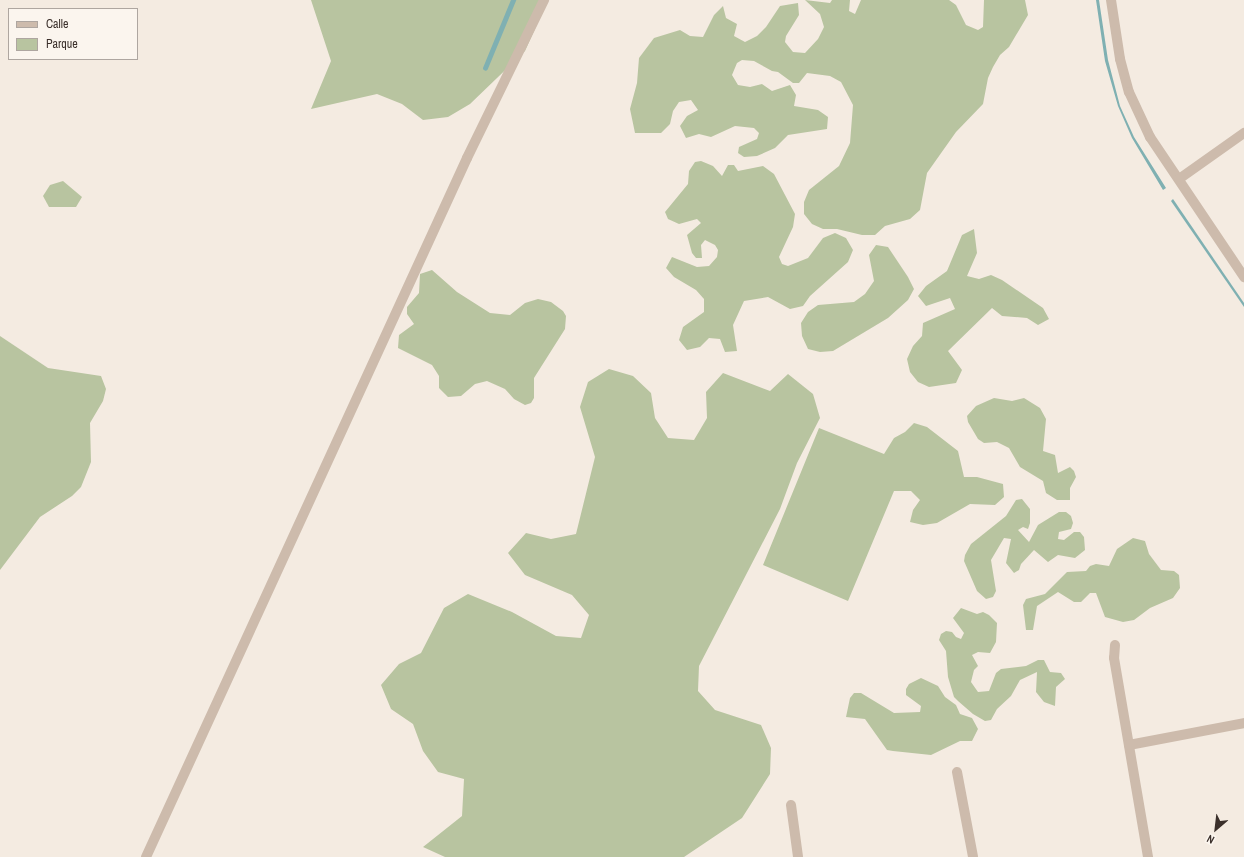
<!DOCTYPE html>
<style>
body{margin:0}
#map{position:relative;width:1244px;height:857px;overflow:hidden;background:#f4ebe1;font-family:"Archivo Narrow",sans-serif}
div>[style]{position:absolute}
.green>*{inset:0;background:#b8c4a0}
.water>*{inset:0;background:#7fb0b2}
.stream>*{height:4.5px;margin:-2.25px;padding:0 2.25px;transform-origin:2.25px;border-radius:2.25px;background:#7fb0b2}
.street>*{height:10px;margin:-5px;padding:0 5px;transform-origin:5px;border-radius:5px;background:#cdbbac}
span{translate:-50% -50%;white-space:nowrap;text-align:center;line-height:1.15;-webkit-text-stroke:3px #fbf5ee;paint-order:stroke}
.legend{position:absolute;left:8px;top:8px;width:130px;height:52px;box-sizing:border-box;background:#fbf5ee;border:1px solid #aea6a0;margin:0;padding:5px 7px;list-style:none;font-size:12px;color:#3b302b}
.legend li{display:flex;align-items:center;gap:8px;height:20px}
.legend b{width:20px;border:1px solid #aea6a0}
.north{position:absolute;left:1196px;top:809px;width:40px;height:40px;-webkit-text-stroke:3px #fbf5ee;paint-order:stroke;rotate:208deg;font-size:11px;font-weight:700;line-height:16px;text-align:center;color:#3b302b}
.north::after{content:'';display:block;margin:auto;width:14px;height:18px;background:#3b302b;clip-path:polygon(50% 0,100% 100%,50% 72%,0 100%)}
</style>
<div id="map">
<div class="green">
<i style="clip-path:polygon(311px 0,548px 0,525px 51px,470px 104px,448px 117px,423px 120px,402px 104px,377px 94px,311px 109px,331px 61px)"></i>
<i style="clip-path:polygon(805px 0,830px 3px,832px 0,850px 0,849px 11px,855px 14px,861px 0,949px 0,956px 5px,966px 25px,978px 30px,983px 27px,984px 0,1025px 0,1028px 15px,1009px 47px,1000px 55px,993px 67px,988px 78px,983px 104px,956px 132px,927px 173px,920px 210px,910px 219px,885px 226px,875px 235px,862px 235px,837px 229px,823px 229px,812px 224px,804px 214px,804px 202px,809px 190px,839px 166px,850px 143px,853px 105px,841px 82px,830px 76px,807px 73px,799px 83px,793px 83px,778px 72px,772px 71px,754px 61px,742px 60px,737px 63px,732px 75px,738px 85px,750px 87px,762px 84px,772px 91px,790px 85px,796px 95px,794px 106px,818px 110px,828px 117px,827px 129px,788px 135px,775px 148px,757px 156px,744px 157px,738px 153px,739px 147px,757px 139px,759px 133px,754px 128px,735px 126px,711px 137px,699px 134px,686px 138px,680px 126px,687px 116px,698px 110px,691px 100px,679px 102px,673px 111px,670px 124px,661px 133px,635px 133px,630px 109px,637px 83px,639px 58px,654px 38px,680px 30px,690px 36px,703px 37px,714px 15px,723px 6px,726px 18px,737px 24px,734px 36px,745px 42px,757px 36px,766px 27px,780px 6px,798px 3px,799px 15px,786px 36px,785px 42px,793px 52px,805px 53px,818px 39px,824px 27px,820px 14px)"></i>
<i style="clip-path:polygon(701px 161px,713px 166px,722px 176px,728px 165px,734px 165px,738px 171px,763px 166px,774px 174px,795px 214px,793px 227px,779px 257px,782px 264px,788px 266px,808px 258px,823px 238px,835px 233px,846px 238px,853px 250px,848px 262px,810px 296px,803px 306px,790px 309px,768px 297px,744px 301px,733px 325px,737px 351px,725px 352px,720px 339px,709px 338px,700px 347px,687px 350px,679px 340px,683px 327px,704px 312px,704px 299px,696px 290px,674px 277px,666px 268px,672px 257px,697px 267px,709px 266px,717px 257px,718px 250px,715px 245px,705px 240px,701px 245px,702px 258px,696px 258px,692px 253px,687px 235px,701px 223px,697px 219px,679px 224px,668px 219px,665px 212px,688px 184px,689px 171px,695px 162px)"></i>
<i style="clip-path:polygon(63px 181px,82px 197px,76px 207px,49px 207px,43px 196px,50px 185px)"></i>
<i style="clip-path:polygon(974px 229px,977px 253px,967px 276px,979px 279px,991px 275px,1002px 280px,1043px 308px,1049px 319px,1038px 325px,1027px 318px,1002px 316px,992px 308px,948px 351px,962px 370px,956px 383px,929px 387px,918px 382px,910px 372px,907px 359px,913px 346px,922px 336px,923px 323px,955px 309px,950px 298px,926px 306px,918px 296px,926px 286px,947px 271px,962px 235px)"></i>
<i style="clip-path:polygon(876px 245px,888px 247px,908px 277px,914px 289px,908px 300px,888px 318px,833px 351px,820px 352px,808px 349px,802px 336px,801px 323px,808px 312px,818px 305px,854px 302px,865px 294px,874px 281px,869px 255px)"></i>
<i style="clip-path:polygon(432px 270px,457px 292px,490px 313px,510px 315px,525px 303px,538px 299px,551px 302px,563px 311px,566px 316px,565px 329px,534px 378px,534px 398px,531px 403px,525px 405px,514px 399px,505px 389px,487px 381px,475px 384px,461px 396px,448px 397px,439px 388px,439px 376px,432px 365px,398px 348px,399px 335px,414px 324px,407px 314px,407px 307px,419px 293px,420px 274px)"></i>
<i style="clip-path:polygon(0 336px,48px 368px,101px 376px,106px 389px,103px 401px,90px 423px,91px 462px,81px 487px,72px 496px,40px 517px,0 570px)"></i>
<i style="clip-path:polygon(609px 369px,633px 376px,651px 393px,655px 418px,668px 438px,694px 440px,707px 418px,706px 392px,723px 373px,770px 391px,788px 374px,813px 394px,820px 418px,797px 463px,780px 509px,699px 666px,698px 691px,715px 710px,761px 725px,771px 748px,770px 774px,742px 818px,684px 857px,445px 857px,423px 847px,462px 816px,464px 779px,438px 772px,423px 751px,413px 724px,391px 709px,381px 685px,399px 664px,421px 653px,444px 608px,468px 594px,512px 612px,556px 636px,581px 638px,589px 615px,572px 595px,525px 575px,508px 553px,526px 533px,551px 539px,576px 534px,595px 457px,580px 407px,588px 382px)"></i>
<i style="clip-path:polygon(994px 398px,1012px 401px,1024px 398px,1040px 408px,1046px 419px,1043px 451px,1055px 455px,1058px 473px,1070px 467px,1074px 471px,1076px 477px,1070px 488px,1070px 500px,1057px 500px,1046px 493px,1043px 481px,1020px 467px,1009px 448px,997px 442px,984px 443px,978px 439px,968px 422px,967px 416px,976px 406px)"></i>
<i style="clip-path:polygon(914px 423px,927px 427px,958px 451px,964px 477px,977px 477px,1003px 484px,1004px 497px,995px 505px,970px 504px,937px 523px,923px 525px,910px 522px,913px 510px,920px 500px,911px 491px,894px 491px,848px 601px,763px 565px,819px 428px,884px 454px,894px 438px,905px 432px)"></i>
<i style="clip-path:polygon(1022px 499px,1030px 509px,1030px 523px,1028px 529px,1023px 527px,1018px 530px,1029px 542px,1038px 525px,1059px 512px,1066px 512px,1071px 516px,1073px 523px,1071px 529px,1059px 532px,1058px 539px,1064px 540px,1074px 532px,1080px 532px,1084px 537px,1085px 550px,1075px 558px,1058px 555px,1048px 562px,1034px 550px,1021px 564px,1019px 570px,1014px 573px,1006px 563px,1011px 539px,1004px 538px,991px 560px,996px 591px,993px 597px,986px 599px,977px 591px,964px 561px,965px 555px,971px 544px,1006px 516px,1016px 500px)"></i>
<i style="clip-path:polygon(1133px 538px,1145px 541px,1149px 554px,1161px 570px,1174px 571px,1179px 575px,1180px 588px,1173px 598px,1150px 608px,1134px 620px,1123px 622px,1105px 617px,1096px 593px,1090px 593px,1081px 602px,1074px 602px,1058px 592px,1037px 606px,1033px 630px,1026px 630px,1023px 605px,1026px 599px,1045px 594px,1067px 572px,1086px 571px,1090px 566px,1096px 564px,1109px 566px,1117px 549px)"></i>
<i style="clip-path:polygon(961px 608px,977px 614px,983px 612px,989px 615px,997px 623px,996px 642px,990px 653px,978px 652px,972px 655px,978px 666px,974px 670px,971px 682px,978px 692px,989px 691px,996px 673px,1001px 669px,1026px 666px,1038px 660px,1044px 660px,1050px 672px,1061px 673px,1065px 679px,1056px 687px,1055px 706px,1044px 702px,1036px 692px,1037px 672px,1020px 680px,1011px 696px,997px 709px,991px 720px,985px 721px,973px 714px,958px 701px,954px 697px,948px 677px,946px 651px,939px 640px,941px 634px,946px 631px,952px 632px,956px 637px,961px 639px,964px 633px,953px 618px)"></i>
<i style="clip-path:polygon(921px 678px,938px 686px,945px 697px,956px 705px,960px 714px,972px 718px,978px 729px,972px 741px,960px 741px,931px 755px,893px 751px,887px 750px,865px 719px,846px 717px,850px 698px,854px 693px,861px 693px,894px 713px,920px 712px,921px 706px,906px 695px,906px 689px,909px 684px)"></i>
</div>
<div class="water">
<i style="clip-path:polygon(1096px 0,1099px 0,1108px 60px,1120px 106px,1134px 137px,1166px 188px,1163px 190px,1132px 138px,1118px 106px,1105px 61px)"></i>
<i style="clip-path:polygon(1173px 199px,1244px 303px,1244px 307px,1171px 201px)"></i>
</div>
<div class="stream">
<i style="left:485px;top:68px;width:74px;rotate:-67.6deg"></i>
</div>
<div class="street">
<i style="left:1111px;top:0;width:60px;rotate:81.3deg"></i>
<i style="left:1120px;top:59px;width:34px;rotate:75deg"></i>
<i style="left:1129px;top:92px;width:50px;rotate:65deg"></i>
<i style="left:1150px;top:137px;width:169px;rotate:56.1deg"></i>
<i style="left:1179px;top:179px;width:80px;rotate:-35.3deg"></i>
<i style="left:1115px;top:645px;width:13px;rotate:94deg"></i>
<i style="left:1114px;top:658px;width:202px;rotate:80.3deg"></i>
<i style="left:1129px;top:745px;width:117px;rotate:-10.8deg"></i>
<i style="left:957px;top:772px;width:86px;rotate:79.3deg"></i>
<i style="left:791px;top:805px;width:52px;rotate:82.3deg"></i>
<i style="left:146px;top:857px;width:769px;rotate:-65.33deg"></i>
<i style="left:467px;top:158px;width:176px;rotate:-64deg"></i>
</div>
<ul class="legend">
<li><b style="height:5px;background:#cdbbac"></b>Calle</li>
<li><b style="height:11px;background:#b8c4a0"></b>Parque</li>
</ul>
<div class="north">N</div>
</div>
